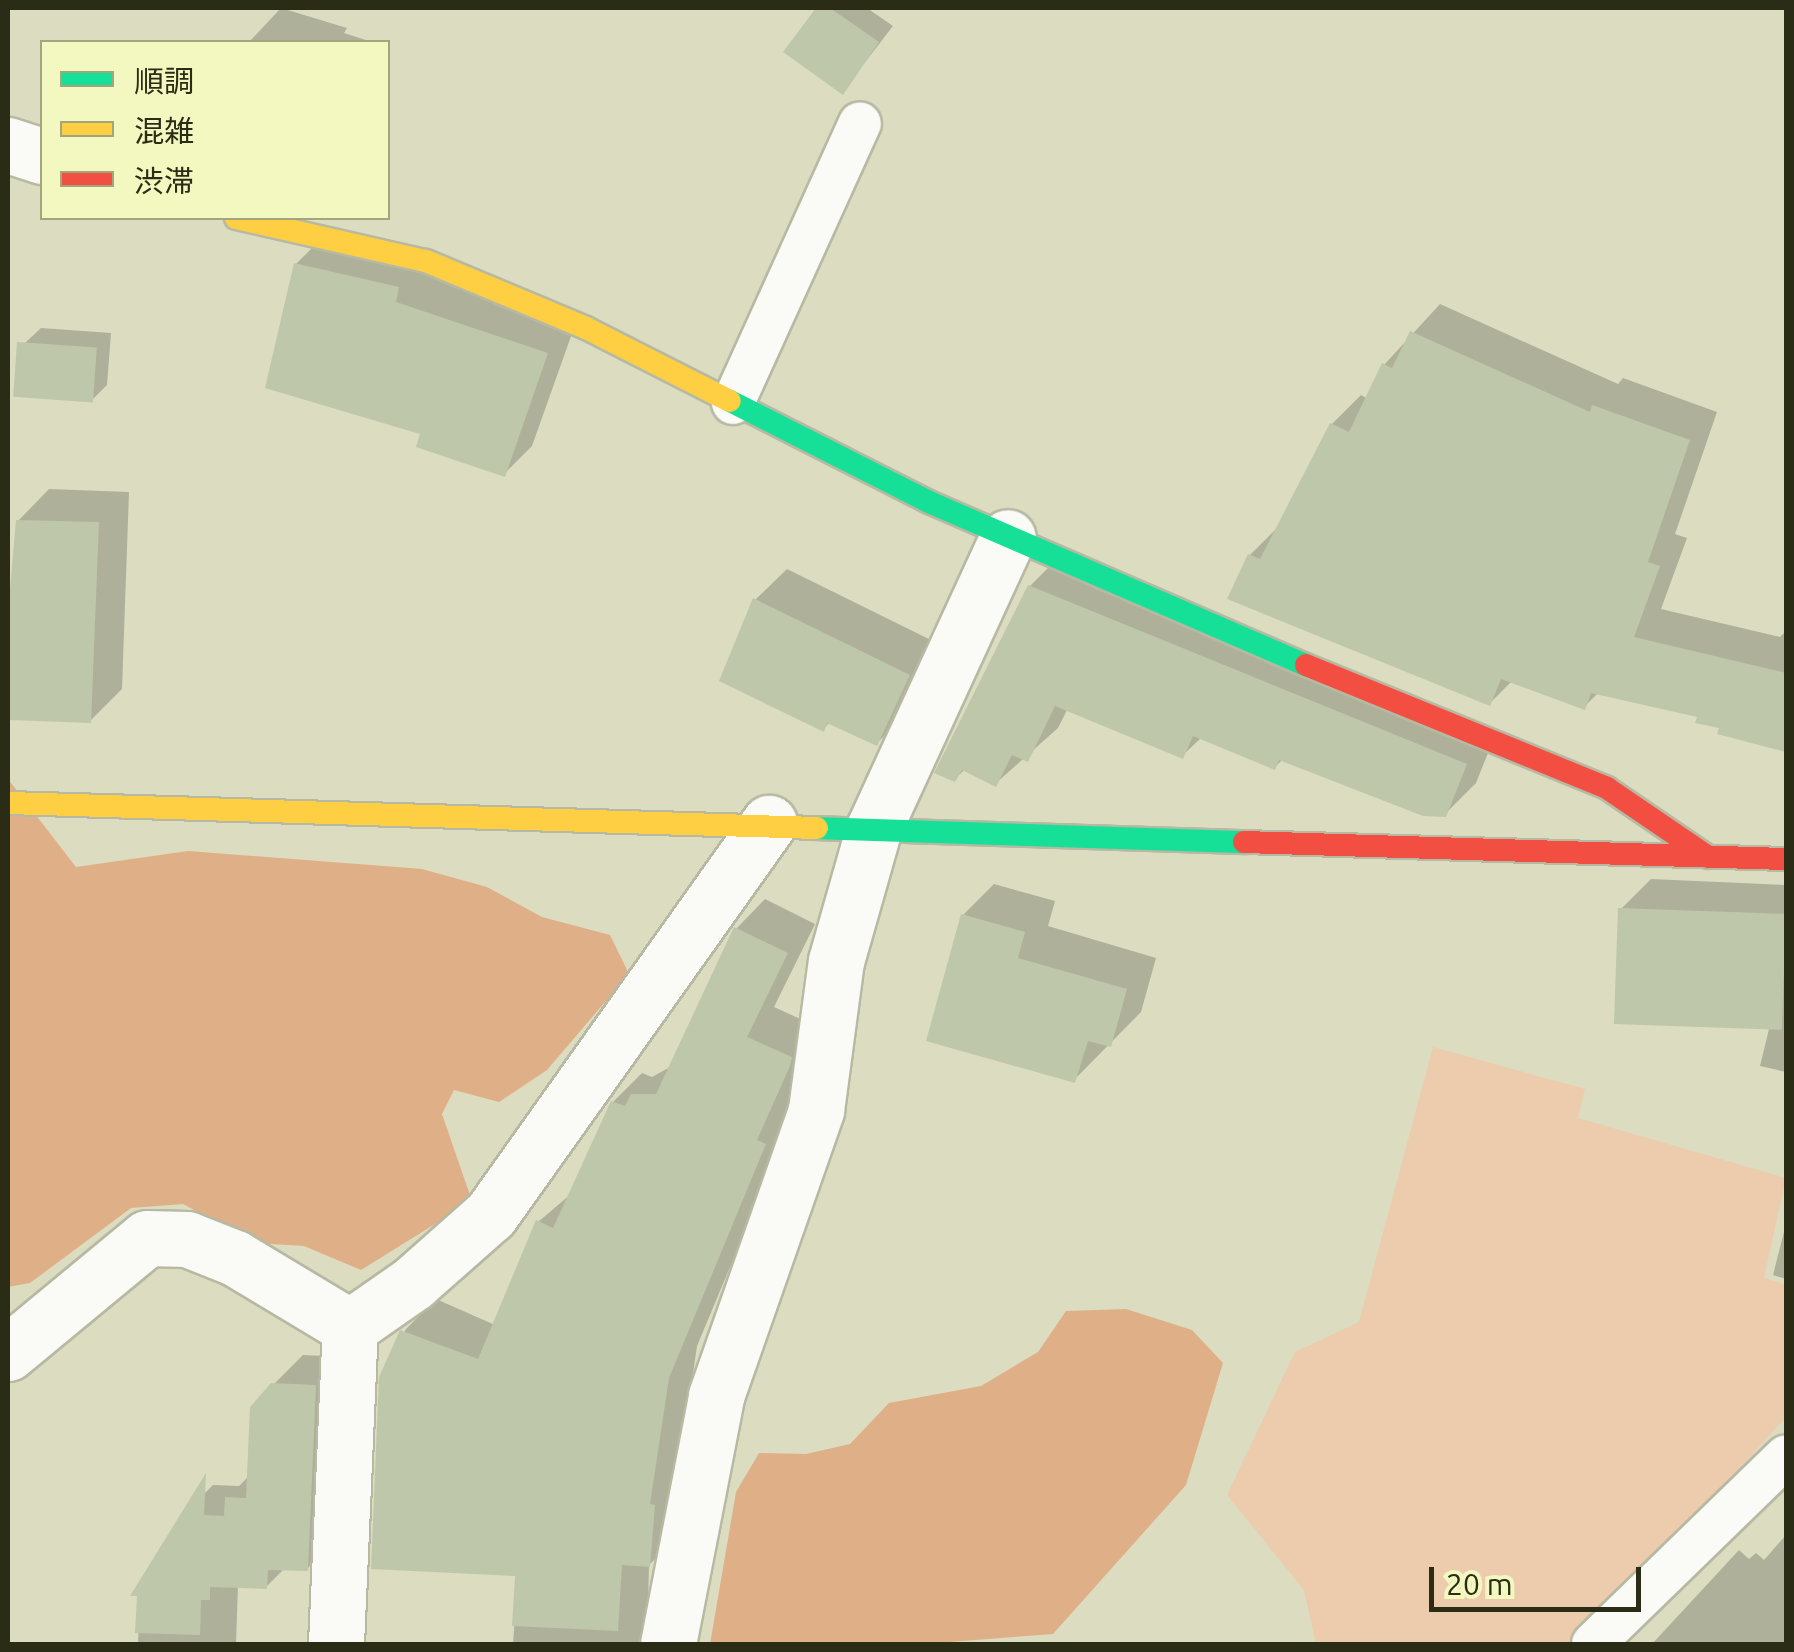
<!DOCTYPE html>
<meta charset="utf-8">
<style>
body{margin:0}
#map{position:relative;width:1794px;height:1652px;overflow:hidden;background:#dbdcc0;font-family:Ubuntu,"Noto Sans JP",sans-serif}
div>[style]{position:absolute}
.green>*{inset:0;background:#ecccac}
.forest>*{inset:0;background:#dfb087}
.shadow>*{inset:0;background:#0003}
.building>*{inset:0;background:#bec7aa;transform-origin:0 0}
.roads{filter:drop-shadow(2px 0 #b7b9a2) drop-shadow(-2px 0 #b7b9a2) drop-shadow(0 2px #b7b9a2) drop-shadow(0 -2px #b7b9a2)}
.lane>*{height:42px;margin:-21px;padding:0 21px;transform-origin:21px;border-radius:21px;background:#fafaf6}
.street>*{height:55px;margin:-27.5px;padding:0 27.5px;transform-origin:27.5px;border-radius:27.5px;background:#fafaf6}
.fast>*{height:22px;margin:-11px;padding:0 11px;transform-origin:11px;border-radius:11px;background:#16e098}
.slow>*{height:22px;margin:-11px;padding:0 11px;transform-origin:11px;border-radius:11px;background:#ffcf43}
.jam>*{height:22px;margin:-11px;padding:0 11px;transform-origin:11px;border-radius:11px;background:#f24e42}
span{translate:-50% -50%;white-space:nowrap;text-align:center;line-height:1.15;-webkit-text-stroke:9px #f3f7c0;paint-order:stroke}
.frame{position:absolute;inset:0;border:10px solid #2a2c16;pointer-events:none}
.legend{position:absolute;left:40px;top:40px;width:350px;height:180px;box-sizing:border-box;background:#f3f7c0;border:2px solid #a3a67c;margin:0;padding:12px 18px;list-style:none;font-size:30px;color:#2a2c16}
.legend li{display:flex;align-items:center;gap:20px;height:50px}
.legend b{width:50px;border:2px solid #a3a67c}
.scale{position:absolute;left:1429px;top:1567px;width:212px;height:45px;box-sizing:border-box;border:5px solid #2a2c16;border-top:0;padding-left:12px;font-size:30px;line-height:35px;white-space:nowrap;color:#2a2c16;-webkit-text-stroke:8px #f3f7c0;paint-order:stroke}
</style>
<div id="map">
<div class="green">
<i style="clip-path:polygon(1433px 1047px,1585px 1089px,1578px 1118px,1786px 1178px,1764px 1278px,1786px 1285px,1786px 1417px,1579px 1644px,1316px 1644px,1304px 1590px,1227px 1495px,1295px 1352px,1359px 1322px)"></i>
</div>
<div class="forest">
<i style="clip-path:polygon(8px 779px,76px 867px,188px 851px,422px 869px,487px 887px,542px 917px,610px 935px,629px 974px,547px 1070px,499px 1102px,454px 1090px,442px 1114px,472px 1201px,361px 1270px,304px 1246px,255px 1243px,183px 1204px,131px 1208px,30px 1283px,8px 1287px)"></i>
<i style="clip-path:polygon(1126px 1309px,1192px 1330px,1223px 1363px,1186px 1485px,1053px 1634px,923px 1644px,710px 1644px,736px 1492px,759px 1453px,806px 1454px,850px 1444px,889px 1403px,981px 1386px,1038px 1352px,1066px 1311px)"></i>
</div>
<div class="shadow">
<i style="clip-path:polygon(281px 8px,347px 28px,344px 33px,372px 42px,249px 42px)"></i>
<i style="clip-path:polygon(819px 8px,867px 8px,893px 26px,842px 92px,787px 52px)"></i>
<i style="clip-path:polygon(324px 236px,575px 325px,532px 446px,504px 474px,423px 433px,296px 264px)"></i>
<i style="clip-path:polygon(1440px 304px,1618px 384px,1623px 378px,1717px 412px,1675px 534px,1687px 538px,1661px 609px,1780px 637px,1786px 631px,1785px 749px,1700px 715px,1599px 692px,1584px 707px,1512px 681px,1490px 703px,1250px 555px,1279px 526px,1332px 424px,1361px 395px,1368px 399px,1384px 365px)"></i>
<i style="clip-path:polygon(41px 328px,111px 333px,107px 385px,92px 400px,25px 343px)"></i>
<i style="clip-path:polygon(49px 489px,129px 492px,122px 689px,90px 721px,8px 667px,18px 521px)"></i>
<i style="clip-path:polygon(1061px 555px,1496px 733px,1476px 783px,1445px 814px,1283px 759px,1275px 767px,1202px 737px,1182px 756px,1068px 708px,1058px 728px,995px 784px,965px 769px,955px 779px,1030px 586px)"></i>
<i style="clip-path:polygon(787px 569px,939px 644px,908px 712px,877px 743px,830px 722px,823px 729px,755px 600px)"></i>
<i style="clip-path:polygon(1651px 879px,1786px 885px,1786px 1072px,1760px 1066px,1769px 1029px,1620px 910px)"></i>
<i style="clip-path:polygon(994px 884px,1055px 901px,1048px 926px,1156px 958px,1141px 1012px,1074px 1080px,963px 915px)"></i>
<i style="clip-path:polygon(765px 899px,815px 924px,774px 1007px,820px 1028px,819px 1034px,785px 1110px,794px 1114px,697px 1346px,678px 1476px,679px 1535px,649px 1565px,647px 1644px,513px 1644px,518px 1574px,382px 1377px,406px 1329px,436px 1299px,495px 1325px,538px 1222px,571px 1194px,613px 1102px,642px 1073px,652px 1077px,672px 1066px,736px 929px)"></i>
<i style="clip-path:polygon(1786px 1224px,1786px 1279px,1773px 1275px)"></i>
<i style="clip-path:polygon(303px 1355px,344px 1357px,336px 1539px,307px 1569px,285px 1568px,266px 1587px,238px 1585px,236px 1644px,138px 1644px,140px 1583px,183px 1515px,213px 1485px,239px 1486px,249px 1476px,273px 1385px)"></i>
<i style="clip-path:polygon(1786px 1535px,1786px 1644px,1652px 1644px,1739px 1550px,1749px 1559px,1756px 1553px,1764px 1560px)"></i>
</div>
<div class="building">
<i style="clip-path:polygon(816px 8px,830px 8px,879px 42px,843px 95px,783px 52px)"></i>
<i style="clip-path:polygon(294px 263px,399px 287px,396px 302px,548px 353px,505px 477px,416px 447px,420px 434px,265px 388px)"></i>
<i style="clip-path:polygon(1410px 331px,1590px 412px,1592px 405px,1690px 440px,1648px 562px,1660px 566px,1634px 637px,1786px 673px,1786px 752px,1717px 734px,1719px 728px,1695px 723px,1697px 717px,1591px 693px,1585px 710px,1501px 679px,1490px 706px,1227px 599px,1248px 554px,1260px 559px,1330px 423px,1349px 432px,1382px 363px,1392px 368px)"></i>
<i style="left:17px;top:342px;width:80px;height:55px;rotate:4deg"></i>
<i style="clip-path:polygon(16px 520px,99px 522px,91px 723px,10px 720px,8px 612px)"></i>
<i style="clip-path:polygon(1028px 585px,1467px 764px,1446px 817px,1423px 816px,1279px 760px,1275px 770px,1193px 736px,1183px 759px,1055px 706px,1028px 762px,1012px 755px,996px 787px,962px 770px,955px 782px,934px 773px)"></i>
<i style="clip-path:polygon(753px 598px,910px 675px,877px 746px,827px 723px,824px 732px,719px 681px)"></i>
<i style="left:1618px;top:908px;width:168px;height:116px;rotate:2deg"></i>
<i style="clip-path:polygon(961px 914px,1025px 932px,1018px 958px,1127px 989px,1111px 1047px,1088px 1041px,1075px 1083px,926px 1041px)"></i>
<i style="clip-path:polygon(734px 927px,788px 953px,747px 1037px,792px 1057px,790px 1066px,757px 1140px,766px 1144px,669px 1378px,650px 1504px,655px 1505px,650px 1567px,622px 1565px,618px 1631px,512px 1626px,515px 1576px,371px 1569px,379px 1377px,400px 1330px,478px 1359px,536px 1220px,553px 1228px,611px 1101px,625px 1106px,631px 1094px,656px 1094px)"></i>
<i style="clip-path:polygon(271px 1383px,316px 1385px,308px 1571px,268px 1570px,267px 1589px,210px 1587px,210px 1600px,201px 1600px,200px 1635px,135px 1633px,137px 1596px,130px 1596px,206px 1473px,204px 1515px,224px 1516px,225px 1497px,246px 1498px,250px 1407px)"></i>
</div>
<div class="roads">
<div class="lane">
<i style="left:733px;top:403px;width:307px;rotate:-65.6deg"></i>
<i style="left:1593px;top:1644px;width:269px;rotate:-44.2deg"></i>
</div>
<div class="street">
<i style="left:8px;top:145px;width:36px;rotate:18deg"></i>
<i style="left:8px;top:1353px;width:180px;rotate:-39.6deg"></i>
<i style="left:147px;top:1238px;width:40px;rotate:1.4deg"></i>
<i style="left:187px;top:1239px;width:52px;rotate:21.6deg"></i>
<i style="left:235px;top:1258px;width:134px;rotate:31deg"></i>
<i style="left:336px;top:1644px;width:317px;rotate:-87.5deg"></i>
<i style="left:350px;top:1327px;width:77px;rotate:-34.9deg"></i>
<i style="left:413px;top:1283px;width:104px;rotate:-41.5deg"></i>
<i style="left:491px;top:1214px;width:480px;rotate:-54.6deg"></i>
<i style="left:668px;top:1644px;width:253px;rotate:-79deg"></i>
<i style="left:716px;top:1396px;width:303px;rotate:-70.7deg"></i>
<i style="left:816px;top:1110px;width:150px;rotate:-82.4deg"></i>
<i style="left:836px;top:961px;width:138px;rotate:-74.1deg"></i>
<i style="left:874px;top:828px;width:320px;rotate:-65.3deg"></i>
</div>
<div class="fast">
<i style="left:730px;top:401px;width:223px;rotate:26.9deg"></i>
<i style="left:929px;top:502px;width:411px;rotate:23.4deg"></i>
<i style="left:817px;top:828px;width:427px;rotate:1.9deg"></i>
</div>
<div class="slow">
<i style="left:236px;top:218px;width:195px;rotate:12.8deg"></i>
<i style="left:426px;top:261px;width:173px;rotate:22.7deg"></i>
<i style="left:586px;top:328px;width:161px;rotate:26.9deg"></i>
<i style="left:8px;top:803px;width:809px;rotate:1.77deg"></i>
</div>
<div class="jam">
<i style="left:1306px;top:665px;width:325px;rotate:22.2deg"></i>
<i style="left:1607px;top:788px;width:122px;rotate:34.3deg"></i>
<i style="left:1244px;top:842px;width:542px;rotate:1.8deg"></i>
</div>
</div>
<div class="frame"></div>
<ul class="legend">
<li><b style="height:12px;background:#16e098"></b>順調</li>
<li><b style="height:12px;background:#ffcf43"></b>混雑</li>
<li><b style="height:12px;background:#f24e42"></b>渋滞</li>
</ul>
<div class="scale">20 m</div>
</div>
